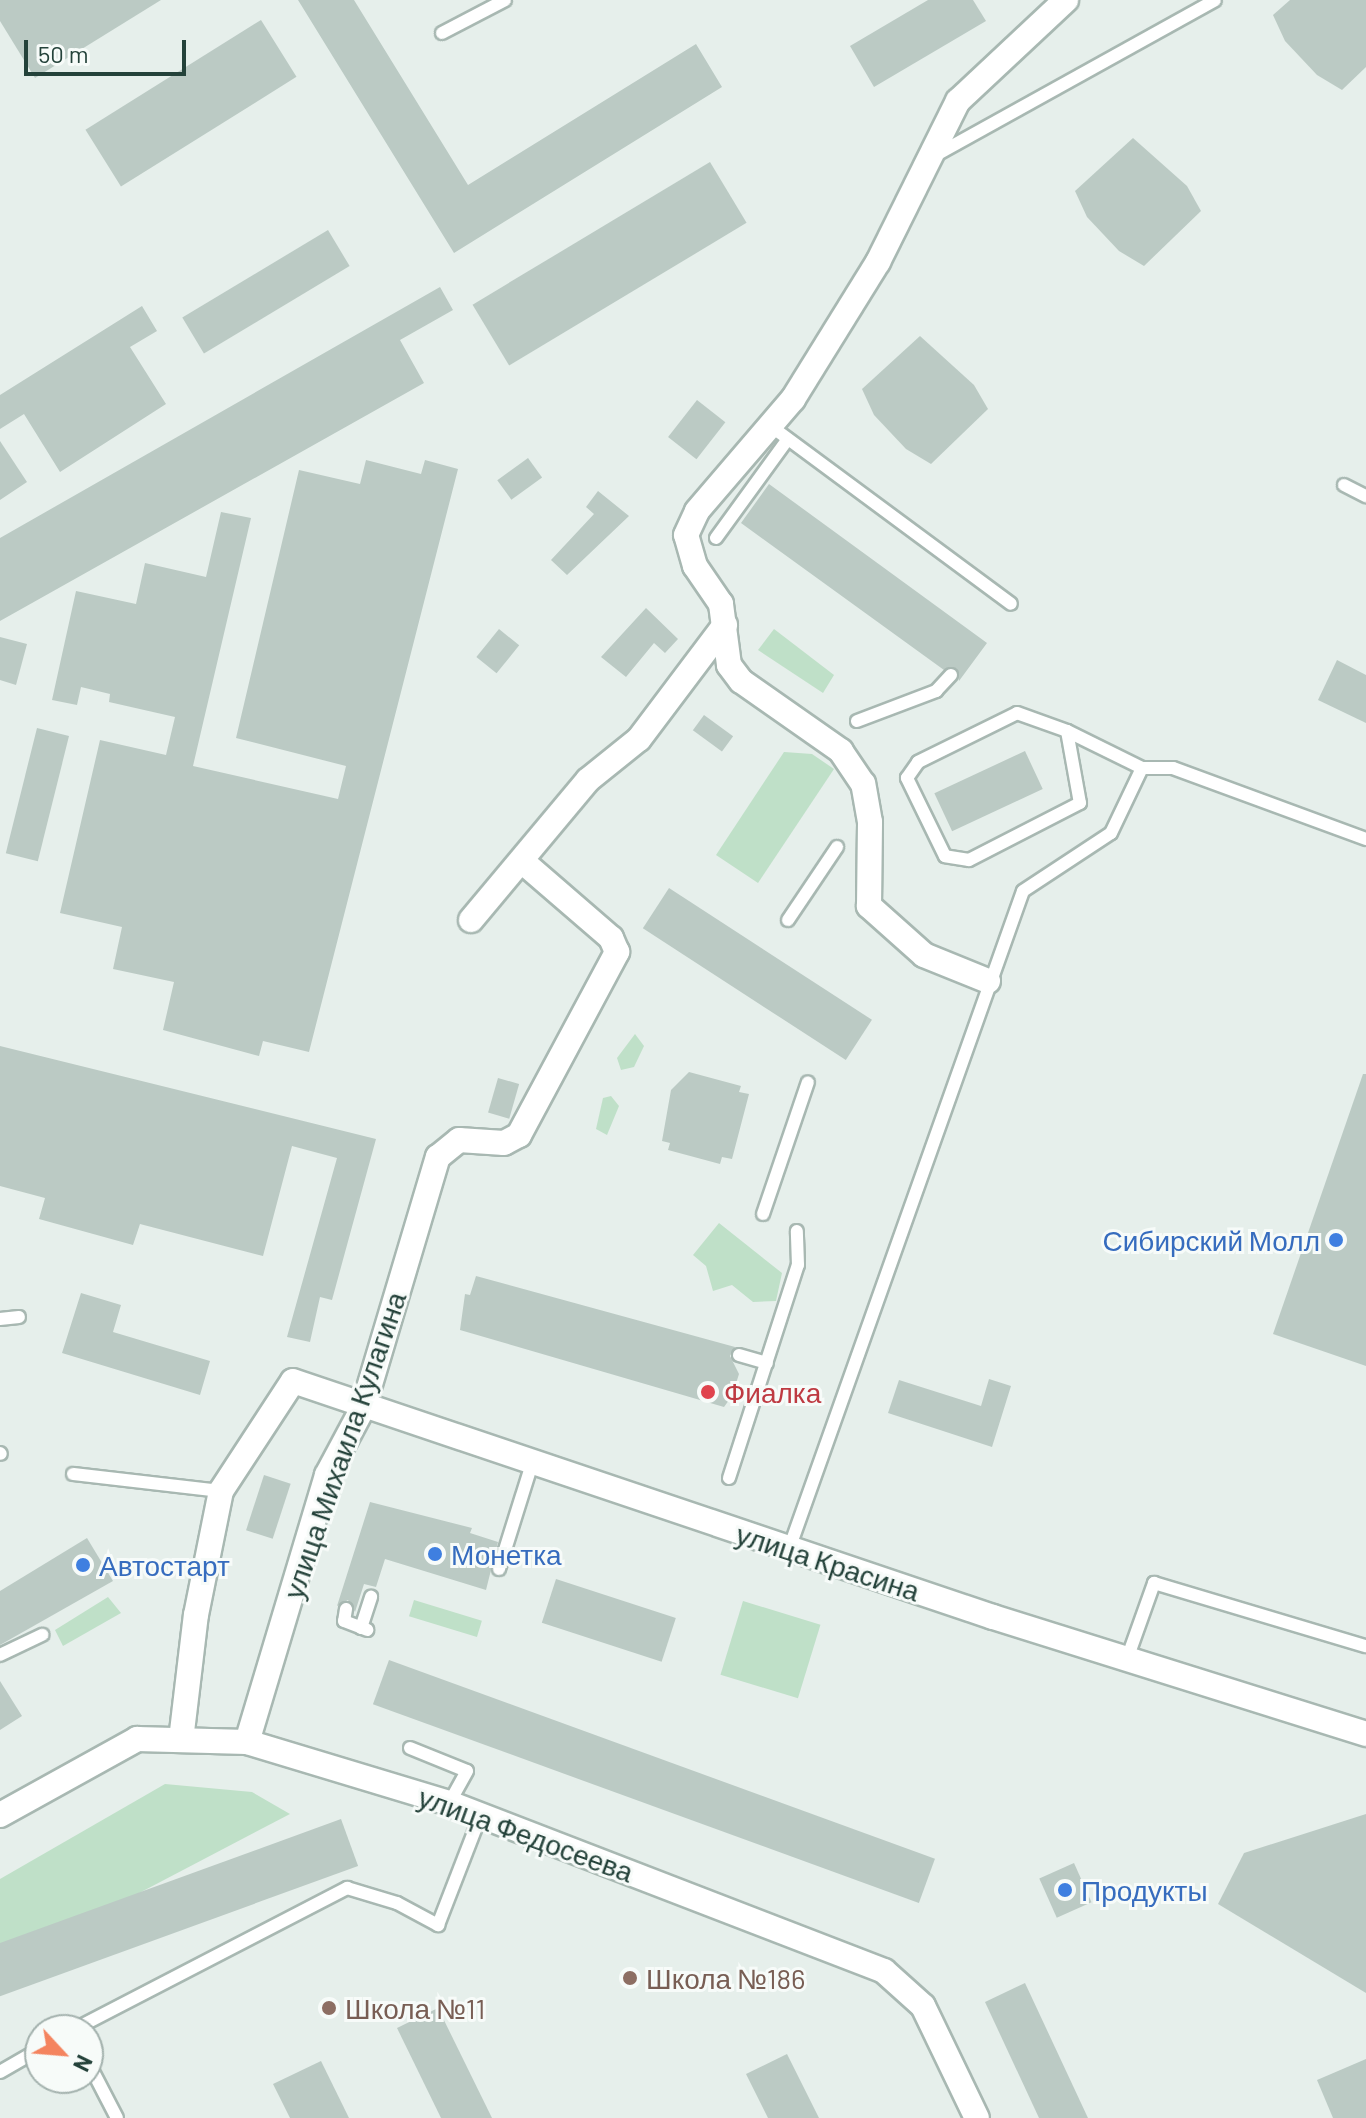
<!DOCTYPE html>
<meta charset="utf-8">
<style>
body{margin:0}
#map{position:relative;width:1366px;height:2118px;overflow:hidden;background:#e6efeb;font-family:Barlow,sans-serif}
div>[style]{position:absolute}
.green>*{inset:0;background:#bfe0c8;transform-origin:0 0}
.building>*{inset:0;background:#bbcac4;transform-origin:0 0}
.roads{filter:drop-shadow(2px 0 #a8b8b2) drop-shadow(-2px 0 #a8b8b2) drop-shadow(0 2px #a8b8b2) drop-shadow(0 -2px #a8b8b2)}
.service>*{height:12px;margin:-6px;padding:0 6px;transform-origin:6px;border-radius:6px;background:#fff}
.minor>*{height:24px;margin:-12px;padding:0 12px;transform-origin:12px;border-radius:12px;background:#fff}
.tertiary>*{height:24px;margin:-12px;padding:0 12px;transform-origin:12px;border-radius:12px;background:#fff}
.dots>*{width:22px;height:22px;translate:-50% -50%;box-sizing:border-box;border:4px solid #f7fbf9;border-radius:50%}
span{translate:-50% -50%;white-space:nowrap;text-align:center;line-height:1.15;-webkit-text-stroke:6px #f7fbf9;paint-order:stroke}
.shop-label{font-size:28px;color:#366cbe}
.right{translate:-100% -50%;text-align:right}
.left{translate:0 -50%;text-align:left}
.health-label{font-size:28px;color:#be3a42}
.street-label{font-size:28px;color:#24423a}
.education-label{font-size:28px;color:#785e54}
.north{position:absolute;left:24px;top:2014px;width:80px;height:80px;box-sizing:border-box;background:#f7fbf9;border:2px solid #a3b1ad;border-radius:50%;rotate:116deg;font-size:22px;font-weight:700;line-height:32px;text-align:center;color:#24423a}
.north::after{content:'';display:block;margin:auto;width:28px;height:36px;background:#f4845f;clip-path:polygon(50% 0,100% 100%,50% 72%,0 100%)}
.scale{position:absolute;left:24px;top:40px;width:162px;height:36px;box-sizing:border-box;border:4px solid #24423a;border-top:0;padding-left:10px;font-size:24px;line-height:28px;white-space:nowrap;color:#24423a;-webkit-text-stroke:6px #f7fbf9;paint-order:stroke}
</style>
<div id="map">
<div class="green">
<i style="clip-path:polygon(774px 629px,834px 675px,823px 693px,758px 650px)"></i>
<i style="clip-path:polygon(784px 752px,812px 754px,834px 769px,758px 883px,716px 855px)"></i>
<i style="clip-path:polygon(635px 1034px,644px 1046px,634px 1067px,621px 1070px,617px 1058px)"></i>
<i style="clip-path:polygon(603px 1098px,611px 1096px,619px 1106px,607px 1135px,596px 1129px)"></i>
<i style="clip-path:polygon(719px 1223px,782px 1273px,776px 1301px,753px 1302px,732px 1285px,713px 1291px,706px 1266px,693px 1255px)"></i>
<i style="clip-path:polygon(108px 1597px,121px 1613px,63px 1646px,55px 1630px)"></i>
<i style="left:414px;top:1600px;width:71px;height:17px;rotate:17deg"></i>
<i style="left:743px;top:1601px;width:81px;height:77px;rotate:17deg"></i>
<i style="clip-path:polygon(165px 1784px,252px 1792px,290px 1814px,0 1966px,0 1879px)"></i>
</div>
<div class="building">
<i style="clip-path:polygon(0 0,161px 0,35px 78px,0 21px)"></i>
<i style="clip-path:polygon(298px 0,354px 0,468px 185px,696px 44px,722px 87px,454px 253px)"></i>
<i style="clip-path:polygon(928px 0,973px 0,986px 21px,874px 87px,850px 46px)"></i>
<i style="clip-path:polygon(1290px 0,1366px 0,1366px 67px,1342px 90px,1317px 75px,1285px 41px,1273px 15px)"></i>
<i style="left:261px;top:20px;width:67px;height:207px;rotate:58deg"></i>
<i style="clip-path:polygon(1133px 138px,1187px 186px,1201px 211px,1144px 266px,1119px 251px,1087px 217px,1075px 191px)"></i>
<i style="left:710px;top:162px;width:71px;height:277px;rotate:59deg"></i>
<i style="left:328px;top:230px;width:42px;height:170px;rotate:59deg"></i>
<i style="clip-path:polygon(440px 287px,453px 310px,400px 340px,424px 383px,0 621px,0 538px)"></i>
<i style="clip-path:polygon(142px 306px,157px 331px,130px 347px,166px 404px,60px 472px,24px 414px,0 429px,0 395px)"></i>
<i style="clip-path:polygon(920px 336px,974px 385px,988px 409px,931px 464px,906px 449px,874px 415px,862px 389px)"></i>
<i style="left:697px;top:400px;width:36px;height:47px;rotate:38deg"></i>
<i style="clip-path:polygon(0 441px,27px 482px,0 500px)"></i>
<i style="left:528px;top:458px;width:24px;height:38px;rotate:54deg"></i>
<i style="clip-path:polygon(366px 460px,421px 474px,425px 460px,458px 469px,309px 1052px,263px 1041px,259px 1056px,163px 1030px,174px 982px,113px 969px,122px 927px,60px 913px,100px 740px,166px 755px,175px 717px,109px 702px,110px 694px,81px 687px,77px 705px,52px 700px,76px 591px,136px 604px,145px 563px,206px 577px,221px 512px,251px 518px,193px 766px,338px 799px,346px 766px,236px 738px,299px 470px,360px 484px)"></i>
<i style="clip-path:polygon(769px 484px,987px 643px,959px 681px,957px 668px,944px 670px,741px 523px)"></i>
<i style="clip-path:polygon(598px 491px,629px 516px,567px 575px,551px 560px,594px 514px,586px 507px)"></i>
<i style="clip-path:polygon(646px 608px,678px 639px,665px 653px,654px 643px,626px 677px,601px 657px)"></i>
<i style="left:499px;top:629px;width:26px;height:36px;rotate:39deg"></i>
<i style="clip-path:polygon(0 637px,27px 644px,16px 685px,0 680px)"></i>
<i style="clip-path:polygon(1337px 660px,1366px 675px,1366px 723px,1318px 700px)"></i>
<i style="left:704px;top:715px;width:36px;height:19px;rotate:36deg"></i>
<i style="left:37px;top:728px;width:33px;height:129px;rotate:14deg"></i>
<i style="left:1025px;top:751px;width:42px;height:100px;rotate:65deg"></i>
<i style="left:669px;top:888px;width:242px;height:48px;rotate:33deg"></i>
<i style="clip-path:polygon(0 1046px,376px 1139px,332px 1300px,320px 1297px,310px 1342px,287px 1337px,337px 1158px,292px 1146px,263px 1256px,140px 1224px,133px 1245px,39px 1219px,45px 1198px,0 1186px)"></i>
<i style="clip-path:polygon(689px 1072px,741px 1086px,739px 1092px,749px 1094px,732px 1159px,722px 1157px,720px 1164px,668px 1150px,670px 1143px,662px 1141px,671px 1090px)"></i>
<i style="clip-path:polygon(1363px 1074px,1366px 1074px,1366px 1366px,1273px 1334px)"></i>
<i style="left:498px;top:1078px;width:22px;height:36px;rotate:16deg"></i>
<i style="clip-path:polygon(476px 1276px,735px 1347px,730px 1356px,739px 1374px,732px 1396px,724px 1407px,460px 1330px,465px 1294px,470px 1295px)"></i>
<i style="clip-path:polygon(81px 1293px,121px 1305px,113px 1332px,210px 1361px,200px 1395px,62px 1353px)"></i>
<i style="clip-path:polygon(989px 1379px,1011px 1386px,992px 1447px,888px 1413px,899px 1380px,981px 1406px)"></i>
<i style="left:264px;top:1475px;width:28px;height:58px;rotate:18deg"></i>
<i style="clip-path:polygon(370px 1502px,472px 1528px,470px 1533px,498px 1542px,486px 1590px,385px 1559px,376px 1587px,364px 1584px,355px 1612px,348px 1600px,337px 1606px)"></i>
<i style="clip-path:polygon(87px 1538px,113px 1581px,0 1645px,0 1591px)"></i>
<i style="left:556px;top:1579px;width:126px;height:46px;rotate:18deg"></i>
<i style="left:389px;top:1660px;width:581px;height:47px;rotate:20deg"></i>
<i style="clip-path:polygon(0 1681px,22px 1716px,0 1730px)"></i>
<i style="clip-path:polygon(1366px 1814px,1366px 1993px,1218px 1904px,1244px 1853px)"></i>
<i style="left:341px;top:1819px;width:50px;height:381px;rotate:70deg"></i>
<i style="left:1074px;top:1863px;width:43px;height:38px;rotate:66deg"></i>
<i style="clip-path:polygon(1025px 1983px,1088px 2118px,1039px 2118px,985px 2002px)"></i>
<i style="clip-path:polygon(438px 2008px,492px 2118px,441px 2118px,397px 2028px)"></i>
<i style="clip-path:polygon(787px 2054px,819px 2118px,768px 2118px,746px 2074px)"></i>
<i style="clip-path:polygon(1366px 2059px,1366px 2118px,1333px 2118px,1317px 2080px)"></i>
<i style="clip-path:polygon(321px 2061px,349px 2118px,290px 2118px,273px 2084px)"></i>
</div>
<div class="roads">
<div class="service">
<i style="left:442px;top:33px;width:71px;rotate:-27.6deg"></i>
<i style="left:934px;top:156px;width:321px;rotate:-29deg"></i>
<i style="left:772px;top:427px;width:297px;rotate:36.5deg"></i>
<i style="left:1344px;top:485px;width:25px;rotate:27deg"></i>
<i style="left:716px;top:538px;width:122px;rotate:-54deg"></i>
<i style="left:1017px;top:713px;width:53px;rotate:19.8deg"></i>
<i style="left:1067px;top:731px;width:73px;rotate:79.8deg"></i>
<i style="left:1080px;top:803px;width:125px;rotate:152.8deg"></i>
<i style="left:969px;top:860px;width:24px;rotate:-171deg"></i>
<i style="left:945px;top:856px;width:87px;rotate:-116deg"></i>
<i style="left:907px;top:778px;width:19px;rotate:-55deg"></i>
<i style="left:918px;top:762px;width:110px;rotate:-26.3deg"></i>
<i style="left:857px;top:721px;width:85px;rotate:-20.8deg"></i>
<i style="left:936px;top:691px;width:22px;rotate:-47deg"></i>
<i style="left:1067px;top:731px;width:84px;rotate:26.3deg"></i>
<i style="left:788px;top:920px;width:88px;rotate:-56.1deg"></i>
<i style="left:763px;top:1214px;width:139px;rotate:-71.2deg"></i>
<i style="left:0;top:1319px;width:19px;rotate:-6deg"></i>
<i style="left:739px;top:1355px;width:29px;rotate:16deg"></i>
<i style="left:0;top:1453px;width:1px;rotate:45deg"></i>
<i style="left:73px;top:1474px;width:149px;rotate:6.6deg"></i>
<i style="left:729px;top:1478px;width:224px;rotate:-72.1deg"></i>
<i style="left:798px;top:1265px;width:34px;rotate:-92deg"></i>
<i style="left:789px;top:1549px;width:698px;rotate:-70.42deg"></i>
<i style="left:1023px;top:891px;width:105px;rotate:-33.4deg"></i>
<i style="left:1111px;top:833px;width:72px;rotate:-64.5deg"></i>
<i style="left:1142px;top:768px;width:31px"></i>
<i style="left:1173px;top:768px;width:206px;rotate:20.2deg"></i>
<i style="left:499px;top:1569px;width:110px;rotate:-72.6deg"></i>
<i style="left:346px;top:1609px;width:12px;rotate:99deg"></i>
<i style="left:344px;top:1621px;width:25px;rotate:21deg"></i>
<i style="left:361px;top:1628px;width:33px;rotate:-72deg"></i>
<i style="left:0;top:1655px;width:47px;rotate:-25.5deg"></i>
<i style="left:1127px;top:1659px;width:81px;rotate:-70.4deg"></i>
<i style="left:1154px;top:1583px;width:221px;rotate:16.6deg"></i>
<i style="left:410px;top:1748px;width:61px;rotate:22deg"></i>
<i style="left:467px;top:1771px;width:37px;rotate:119deg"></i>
<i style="left:73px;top:2030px;width:309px;rotate:-27.4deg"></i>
<i style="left:347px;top:1888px;width:52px;rotate:16.7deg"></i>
<i style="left:397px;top:1903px;width:47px;rotate:28.2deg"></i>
<i style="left:438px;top:1925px;width:119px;rotate:-68.8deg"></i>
<i style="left:88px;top:2062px;width:63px;rotate:62.6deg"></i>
<i style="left:0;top:2072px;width:46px;rotate:-29.9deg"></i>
</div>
<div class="minor">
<i style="left:471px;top:920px;width:182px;rotate:-50.1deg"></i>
<i style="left:588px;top:780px;width:65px;rotate:-38.8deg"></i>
<i style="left:639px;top:739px;width:143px;rotate:-53deg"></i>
<i style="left:988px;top:981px;width:69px;rotate:-157.9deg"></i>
<i style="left:924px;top:955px;width:74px;rotate:-138.3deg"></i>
<i style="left:869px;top:906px;width:84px;rotate:-89.3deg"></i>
<i style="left:870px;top:822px;width:39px;rotate:-100deg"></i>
<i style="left:863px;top:784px;width:40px;rotate:-124deg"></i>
<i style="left:841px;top:751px;width:122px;rotate:-145deg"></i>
<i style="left:741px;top:681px;width:20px;rotate:-127deg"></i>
<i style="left:729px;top:665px;width:62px;rotate:-97.5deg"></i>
<i style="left:721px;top:604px;width:46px;rotate:-124.4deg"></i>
<i style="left:695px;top:566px;width:32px;rotate:-106deg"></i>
<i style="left:686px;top:535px;width:26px;rotate:-65deg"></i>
<i style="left:697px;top:511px;width:148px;rotate:-49.4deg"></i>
<i style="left:793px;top:399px;width:161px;rotate:-58.2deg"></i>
<i style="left:878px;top:262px;width:180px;rotate:-63.6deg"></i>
<i style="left:958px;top:101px;width:148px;rotate:-43.1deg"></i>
<i style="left:363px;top:1408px;width:262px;rotate:-73.4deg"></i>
<i style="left:438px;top:1157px;width:27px;rotate:-39deg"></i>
<i style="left:459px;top:1140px;width:45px;rotate:3.8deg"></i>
<i style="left:504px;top:1143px;width:17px;rotate:-28deg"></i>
<i style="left:519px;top:1135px;width:208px;rotate:-61.8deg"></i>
<i style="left:617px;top:952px;width:15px;rotate:-113deg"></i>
<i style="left:611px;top:938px;width:116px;rotate:-139.2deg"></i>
</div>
<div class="tertiary">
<i style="left:181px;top:1740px;width:126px;rotate:-83.2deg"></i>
<i style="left:196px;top:1615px;width:126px;rotate:-78.6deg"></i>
<i style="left:221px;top:1491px;width:131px;rotate:-56.8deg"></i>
<i style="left:293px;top:1381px;width:739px;rotate:18.63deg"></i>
<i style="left:993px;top:1617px;width:391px;rotate:17.4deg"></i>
<i style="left:247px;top:1742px;width:279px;rotate:-73.3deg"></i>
<i style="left:327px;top:1475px;width:76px;rotate:-61.8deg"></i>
<i style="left:0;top:1815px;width:157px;rotate:-29deg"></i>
<i style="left:137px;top:1739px;width:110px;rotate:1.6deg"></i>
<i style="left:247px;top:1742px;width:211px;rotate:16.8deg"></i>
<i style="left:449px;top:1803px;width:466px;rotate:21.1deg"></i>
<i style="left:884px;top:1971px;width:52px;rotate:41.9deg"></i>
<i style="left:923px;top:2006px;width:124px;rotate:64.3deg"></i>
</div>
</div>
<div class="dots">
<i style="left:1336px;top:1240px;background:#3f7fe0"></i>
<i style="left:708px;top:1392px;background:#e0444e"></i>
<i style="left:435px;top:1554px;background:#3f7fe0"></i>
<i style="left:83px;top:1565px;background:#3f7fe0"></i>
<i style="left:1065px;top:1890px;background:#3f7fe0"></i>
<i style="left:630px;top:1978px;background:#8d6e63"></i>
<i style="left:329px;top:2008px;background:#8d6e63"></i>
</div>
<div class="shop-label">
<span class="right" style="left:1320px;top:1240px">Сибирский Молл</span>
<span class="left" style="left:451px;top:1554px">Монетка</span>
<span class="left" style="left:99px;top:1565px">Автостарт</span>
<span class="left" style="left:1081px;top:1890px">Продукты</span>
</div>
<div class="health-label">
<span class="left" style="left:724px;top:1392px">Фиалка</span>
</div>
<div class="street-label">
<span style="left:344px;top:1445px;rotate:-71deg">улица Михаила Кулагина</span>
<span style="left:828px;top:1562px;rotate:18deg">улица Красина</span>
<span style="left:526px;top:1834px;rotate:20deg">улица Федосеева</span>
</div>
<div class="education-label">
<span class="left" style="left:646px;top:1978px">Школа №186</span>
<span class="left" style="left:345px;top:2008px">Школа №11</span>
</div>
<div class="north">N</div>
<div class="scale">50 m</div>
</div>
